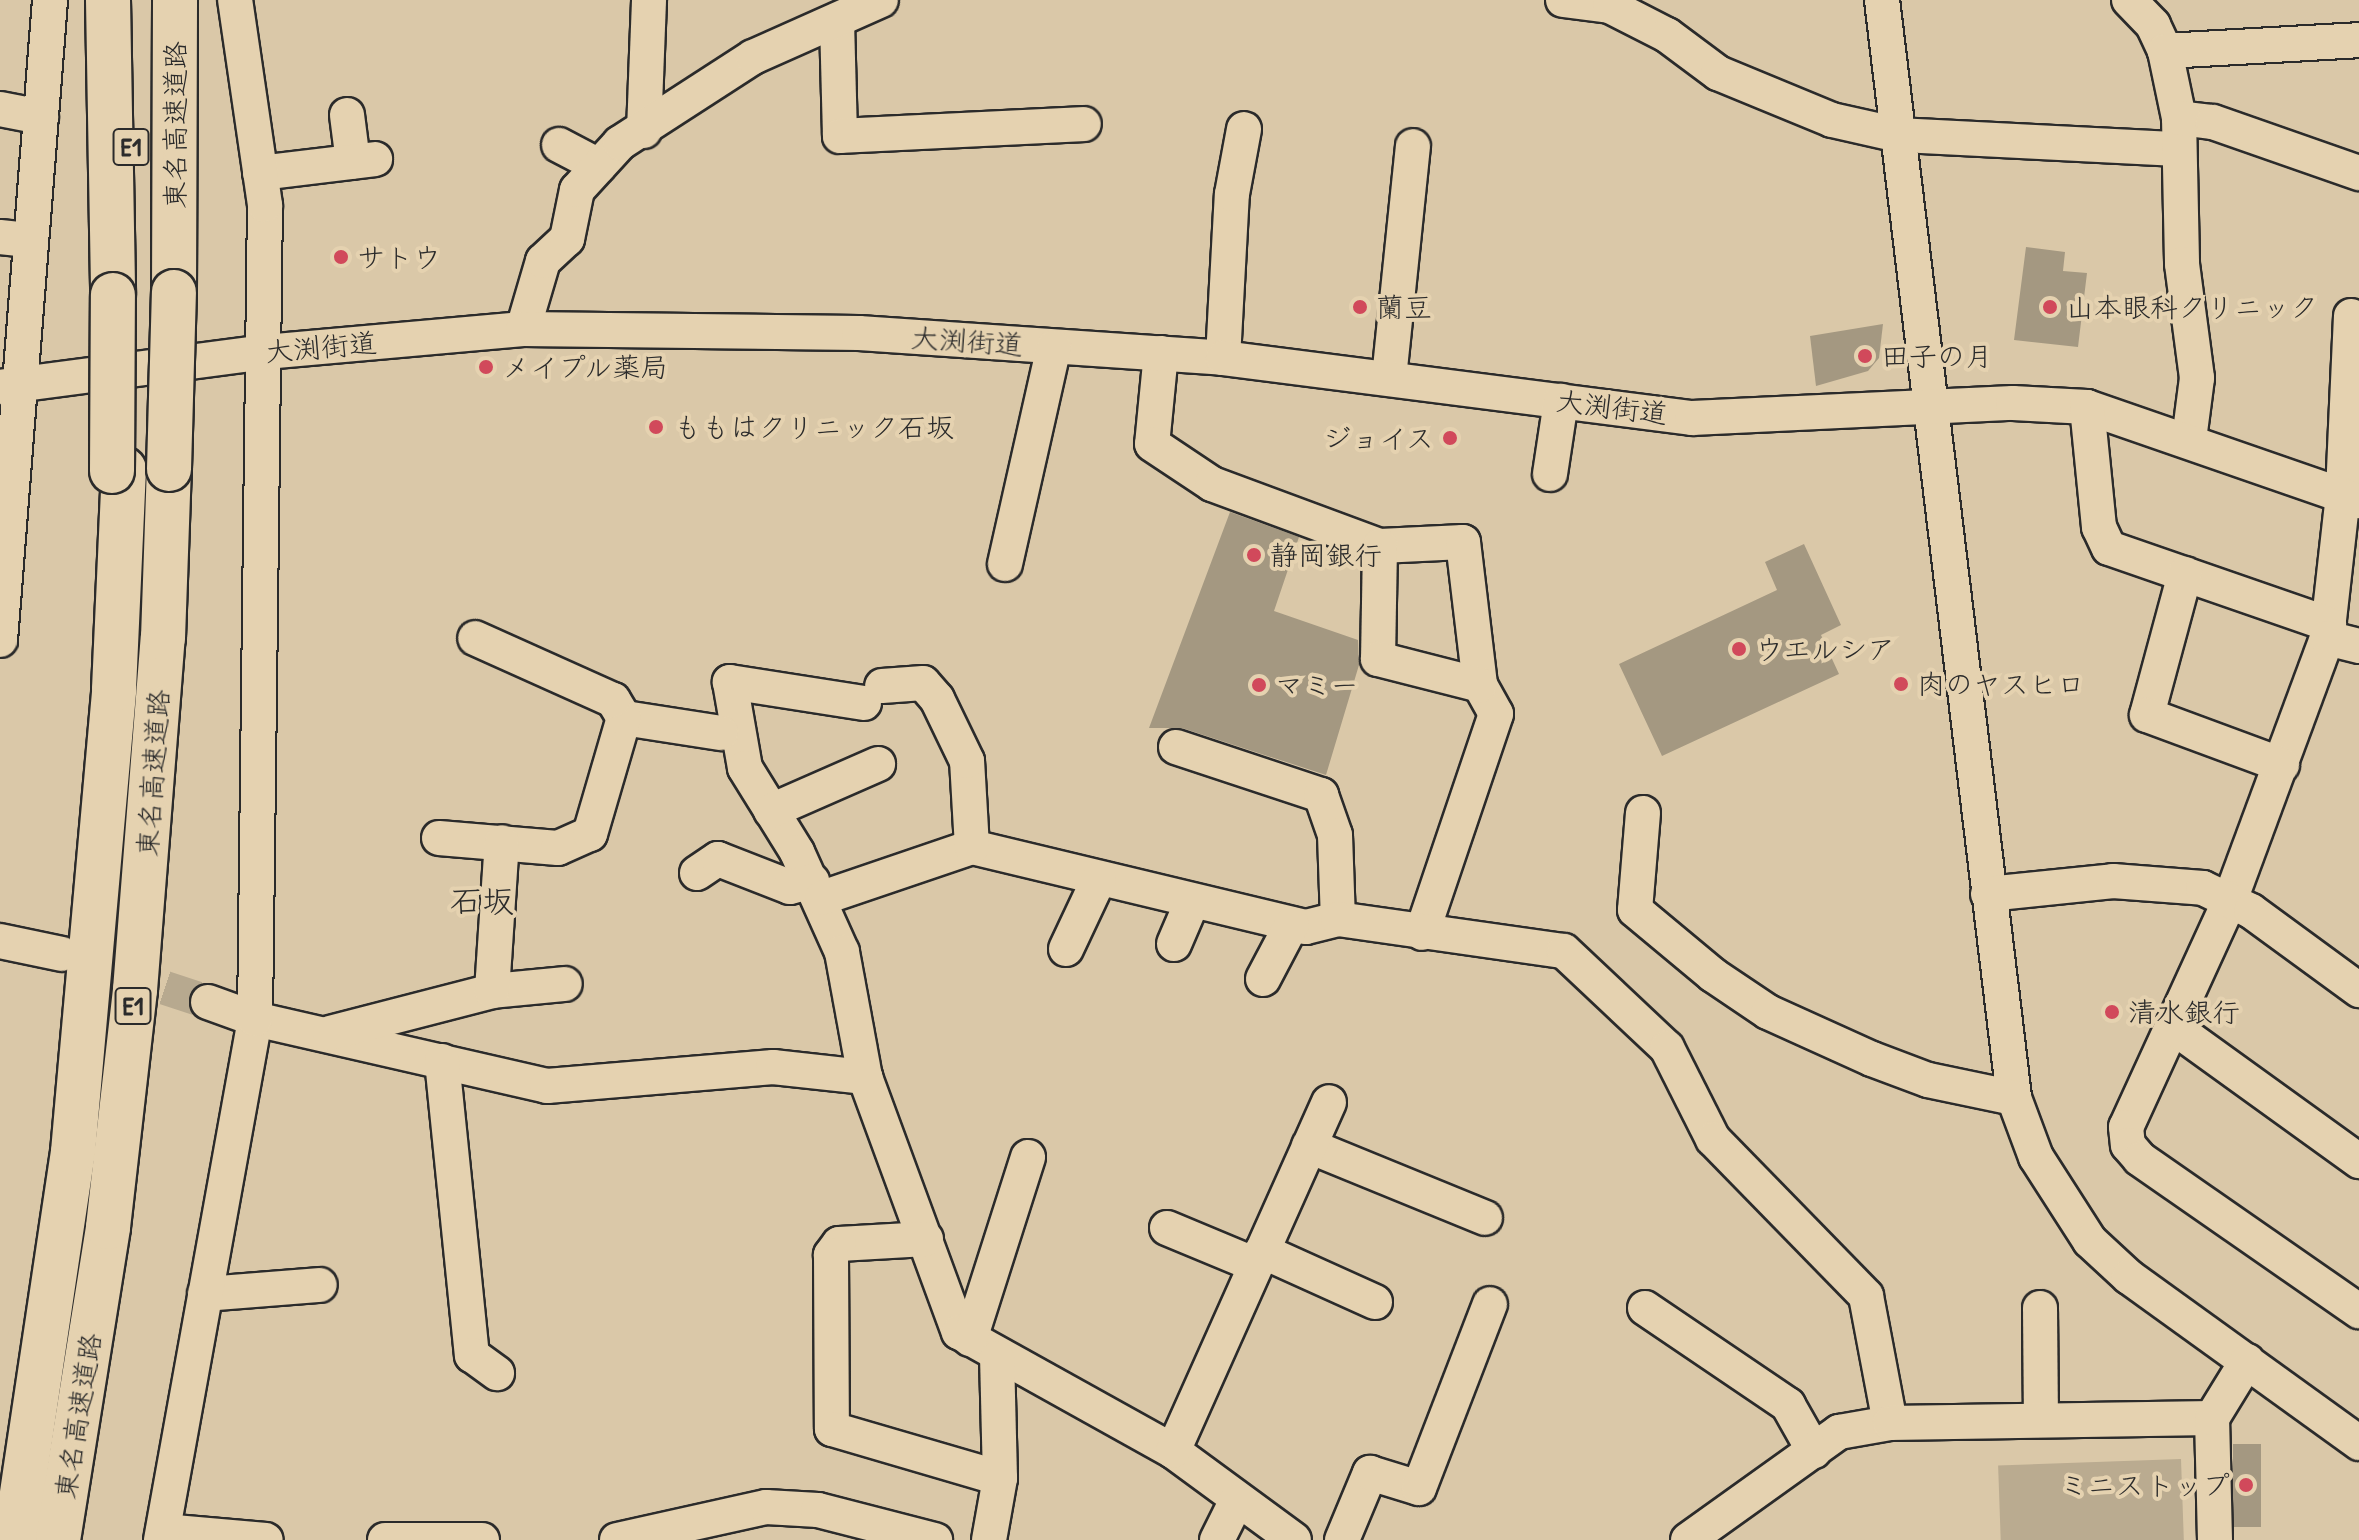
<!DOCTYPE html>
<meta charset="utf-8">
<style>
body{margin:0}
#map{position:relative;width:2359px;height:1540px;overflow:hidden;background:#dac8a8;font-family:"Patrick Hand","Klee One",sans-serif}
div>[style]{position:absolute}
.green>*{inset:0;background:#baab90;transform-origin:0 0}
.building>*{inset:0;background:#a49881;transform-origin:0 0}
.minor-tunnel>*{height:34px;margin-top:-17px;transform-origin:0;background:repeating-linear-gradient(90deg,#b7a98f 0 34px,transparent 0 51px)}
.roads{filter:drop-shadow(2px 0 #2b2b2b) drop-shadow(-2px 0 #2b2b2b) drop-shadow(0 2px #2b2b2b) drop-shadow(0 -2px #2b2b2b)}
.minor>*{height:34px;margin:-17px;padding:0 17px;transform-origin:17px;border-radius:17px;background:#e5d2b0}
.highway>*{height:44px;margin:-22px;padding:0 22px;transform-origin:22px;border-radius:22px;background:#e5d2b0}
.bridges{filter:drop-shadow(2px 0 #2b2b2b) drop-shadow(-2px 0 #2b2b2b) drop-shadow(0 2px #2b2b2b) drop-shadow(0 -2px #2b2b2b)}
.highway-bridge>*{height:44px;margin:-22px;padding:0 22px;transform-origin:22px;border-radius:22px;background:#e5d2b0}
.dots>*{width:22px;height:22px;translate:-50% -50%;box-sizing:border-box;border:4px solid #e5d2b0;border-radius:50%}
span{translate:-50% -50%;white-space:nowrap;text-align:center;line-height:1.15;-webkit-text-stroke:8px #e5d2b0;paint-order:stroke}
.shield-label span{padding:2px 6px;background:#e5d2b0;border:2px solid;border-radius:6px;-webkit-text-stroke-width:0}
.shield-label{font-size:26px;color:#2b2b2b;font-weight:700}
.street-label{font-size:28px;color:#2b2b2b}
.poi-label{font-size:28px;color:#2b2b2b}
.left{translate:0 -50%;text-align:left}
.right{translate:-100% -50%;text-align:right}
.quarter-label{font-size:32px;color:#2b2b2b}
</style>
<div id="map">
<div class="green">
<i style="left:2181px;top:1459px;width:81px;height:183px;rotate:88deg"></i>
</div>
<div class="building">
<i style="clip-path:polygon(2026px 247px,2065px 252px,2063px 271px,2087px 273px,2078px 347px,2014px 340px)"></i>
<i style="clip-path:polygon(1883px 324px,1879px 358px,1868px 371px,1816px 386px,1810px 336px)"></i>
<i style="clip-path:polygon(1230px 512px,1299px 537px,1274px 611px,1358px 640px,1359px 665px,1326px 775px,1182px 728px,1149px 728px)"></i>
<i style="clip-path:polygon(1804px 544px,1841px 625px,1821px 635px,1839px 674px,1662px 756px,1619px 664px,1777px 590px,1765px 562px)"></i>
<i style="left:2233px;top:1444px;width:28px;height:83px"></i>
</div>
<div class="minor-tunnel">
<i style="left:68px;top:956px;width:147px;rotate:18.2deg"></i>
</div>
<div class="roads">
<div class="minor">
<i style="left:1563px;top:0;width:47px;rotate:7.3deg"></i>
<i style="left:1610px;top:6px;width:64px;rotate:27deg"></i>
<i style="left:1667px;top:35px;width:64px;rotate:36.7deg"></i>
<i style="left:1718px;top:73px;width:123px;rotate:22.4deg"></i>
<i style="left:1832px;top:120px;width:69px;rotate:12.6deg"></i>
<i style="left:1899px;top:135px;width:277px;rotate:2.9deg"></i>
<i style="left:1882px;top:0;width:1106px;rotate:83.14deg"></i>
<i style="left:2014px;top:1098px;width:63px;rotate:69.6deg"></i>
<i style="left:2036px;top:1157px;width:100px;rotate:57.3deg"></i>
<i style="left:2090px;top:1241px;width:53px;rotate:42.7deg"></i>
<i style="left:2129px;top:1277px;width:284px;rotate:35.8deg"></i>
<i style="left:2129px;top:0;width:35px;rotate:46deg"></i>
<i style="left:2153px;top:25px;width:29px;rotate:65deg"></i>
<i style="left:2165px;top:51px;width:68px;rotate:78.2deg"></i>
<i style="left:2179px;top:118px;width:146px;rotate:88.8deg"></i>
<i style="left:2182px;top:264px;width:115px;rotate:82.5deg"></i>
<i style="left:2197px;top:378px;width:63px;rotate:97.4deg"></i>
<i style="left:837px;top:21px;width:115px;rotate:88.5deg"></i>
<i style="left:840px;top:136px;width:244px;rotate:-2.8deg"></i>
<i style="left:2165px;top:51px;width:194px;rotate:-3.2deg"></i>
<i style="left:0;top:109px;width:42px;rotate:11deg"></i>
<i style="left:347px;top:115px;width:47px;rotate:82.7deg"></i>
<i style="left:2179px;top:118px;width:34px;rotate:7deg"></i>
<i style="left:2213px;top:122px;width:155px;rotate:19.3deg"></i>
<i style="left:644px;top:131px;width:131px;rotate:-87.8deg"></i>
<i style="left:559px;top:145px;width:45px;rotate:27.7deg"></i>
<i style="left:260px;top:173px;width:116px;rotate:-6.9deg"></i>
<i style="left:0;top:237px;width:31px;rotate:6deg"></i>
<i style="left:2351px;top:316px;width:179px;rotate:92.6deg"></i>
<i style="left:2343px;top:495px;width:144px;rotate:96.4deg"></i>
<i style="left:2327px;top:638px;width:277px;rotate:110.3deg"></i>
<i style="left:2231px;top:898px;width:252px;rotate:114.6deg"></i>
<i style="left:2126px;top:1127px;width:18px;rotate:84deg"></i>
<i style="left:2128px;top:1145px;width:18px;rotate:49deg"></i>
<i style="left:2140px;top:1159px;width:267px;rotate:34.8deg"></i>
<i style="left:523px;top:329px;width:71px;rotate:-73.6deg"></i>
<i style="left:543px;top:261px;width:33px;rotate:-43deg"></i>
<i style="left:567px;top:239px;width:50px;rotate:-78.5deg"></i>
<i style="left:577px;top:190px;width:64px;rotate:-47.5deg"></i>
<i style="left:620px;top:143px;width:158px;rotate:-32.9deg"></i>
<i style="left:753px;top:57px;width:140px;rotate:-24deg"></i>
<i style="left:1161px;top:353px;width:91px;rotate:95.6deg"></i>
<i style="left:1152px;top:444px;width:72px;rotate:33.7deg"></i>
<i style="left:1212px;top:484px;width:179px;rotate:20.3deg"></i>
<i style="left:1380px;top:546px;width:83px;rotate:-2.8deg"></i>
<i style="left:1463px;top:542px;width:144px;rotate:83.2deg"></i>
<i style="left:1480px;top:685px;width:33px;rotate:61deg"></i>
<i style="left:1496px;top:714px;width:231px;rotate:108.7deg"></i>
<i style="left:1223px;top:358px;width:164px;rotate:-86.9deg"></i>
<i style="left:1232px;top:194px;width:66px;rotate:-79.5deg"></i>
<i style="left:1389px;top:378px;width:233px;rotate:-84.1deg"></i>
<i style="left:0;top:387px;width:267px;rotate:-7.5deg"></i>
<i style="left:265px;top:352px;width:259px;rotate:-5.1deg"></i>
<i style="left:523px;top:329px;width:336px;rotate:0.7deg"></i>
<i style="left:859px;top:333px;width:365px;rotate:3.9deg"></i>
<i style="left:1223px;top:358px;width:473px;rotate:7.3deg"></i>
<i style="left:1692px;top:418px;width:321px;rotate:-2.7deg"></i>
<i style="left:2013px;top:403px;width:74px;rotate:3.1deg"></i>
<i style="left:2087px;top:407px;width:288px;rotate:19.1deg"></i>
<i style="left:2087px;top:407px;width:121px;rotate:84.3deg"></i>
<i style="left:2099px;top:527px;width:23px;rotate:65deg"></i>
<i style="left:2109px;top:548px;width:233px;rotate:19.1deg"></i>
<i style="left:1550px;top:474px;width:74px;rotate:-81.4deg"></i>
<i style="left:1380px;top:546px;width:113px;rotate:91deg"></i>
<i style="left:1378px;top:659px;width:105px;rotate:14.3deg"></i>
<i style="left:1005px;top:564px;width:222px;rotate:-77.3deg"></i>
<i style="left:2185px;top:574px;width:146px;rotate:105.1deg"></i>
<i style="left:2147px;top:715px;width:144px;rotate:20.3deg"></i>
<i style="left:2327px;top:638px;width:33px;rotate:14deg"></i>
<i style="left:0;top:640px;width:642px;rotate:-85.53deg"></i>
<i style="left:864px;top:703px;width:136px;rotate:-171.1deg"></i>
<i style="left:730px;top:682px;width:87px;rotate:80.1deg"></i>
<i style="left:745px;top:768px;width:99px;rotate:58.2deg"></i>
<i style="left:797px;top:852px;width:110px;rotate:65.8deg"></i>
<i style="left:842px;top:952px;width:127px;rotate:79.6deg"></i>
<i style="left:865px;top:1077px;width:272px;rotate:69.8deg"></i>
<i style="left:959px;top:1332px;width:245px;rotate:29.1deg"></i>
<i style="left:1173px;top:1451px;width:150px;rotate:36.3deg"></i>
<i style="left:624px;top:718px;width:98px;rotate:8.8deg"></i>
<i style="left:1176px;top:747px;width:153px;rotate:18.3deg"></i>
<i style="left:1321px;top:795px;width:42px;rotate:70.7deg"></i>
<i style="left:1335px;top:835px;width:84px;rotate:88deg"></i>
<i style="left:771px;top:811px;width:117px;rotate:-23.7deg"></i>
<i style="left:1643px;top:813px;width:97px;rotate:94.7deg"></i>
<i style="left:1635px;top:910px;width:102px;rotate:39.8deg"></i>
<i style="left:1713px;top:975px;width:66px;rotate:33.9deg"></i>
<i style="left:1768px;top:1012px;width:114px;rotate:24.3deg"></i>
<i style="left:1872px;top:1059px;width:60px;rotate:20.6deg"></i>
<i style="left:1928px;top:1080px;width:88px;rotate:11.8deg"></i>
<i style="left:439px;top:838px;width:119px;rotate:4.8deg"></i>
<i style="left:558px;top:848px;width:35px;rotate:-24deg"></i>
<i style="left:590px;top:834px;width:121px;rotate:-73.7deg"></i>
<i style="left:624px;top:718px;width:21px;rotate:-121deg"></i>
<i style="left:613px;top:700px;width:151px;rotate:-155.8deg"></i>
<i style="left:972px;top:847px;width:343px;rotate:13.5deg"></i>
<i style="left:1306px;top:927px;width:33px;rotate:-14deg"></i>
<i style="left:1338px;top:919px;width:228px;rotate:8.1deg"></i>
<i style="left:1564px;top:951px;width:141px;rotate:43.3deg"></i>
<i style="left:1667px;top:1048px;width:102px;rotate:63.2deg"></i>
<i style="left:1713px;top:1139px;width:219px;rotate:45.7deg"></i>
<i style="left:1866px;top:1296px;width:129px;rotate:79.3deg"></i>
<i style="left:697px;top:873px;width:25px;rotate:-34deg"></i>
<i style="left:718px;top:859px;width:77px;rotate:21.3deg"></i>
<i style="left:790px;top:887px;width:23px;rotate:-15deg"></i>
<i style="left:1988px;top:894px;width:126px;rotate:-5.9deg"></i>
<i style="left:2113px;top:881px;width:90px;rotate:4.4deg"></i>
<i style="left:2203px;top:888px;width:53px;rotate:25.6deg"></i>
<i style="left:2251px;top:911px;width:134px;rotate:36.2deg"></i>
<i style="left:822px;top:898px;width:158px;rotate:-18.8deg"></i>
<i style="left:972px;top:847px;width:86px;rotate:-93.3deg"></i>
<i style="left:967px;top:761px;width:69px;rotate:-115.8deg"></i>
<i style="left:937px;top:699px;width:21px;rotate:-131deg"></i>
<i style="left:923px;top:683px;width:41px;rotate:175.8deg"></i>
<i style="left:0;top:941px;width:63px;rotate:11.8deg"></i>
<i style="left:1174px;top:944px;width:46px;rotate:-66.8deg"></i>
<i style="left:1066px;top:949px;width:77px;rotate:-64.8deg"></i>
<i style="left:1263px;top:979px;width:62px;rotate:-62.2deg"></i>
<i style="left:492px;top:991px;width:73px;rotate:-5.5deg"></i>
<i style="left:208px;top:1002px;width:50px;rotate:19.9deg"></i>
<i style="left:255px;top:1019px;width:300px;rotate:12.9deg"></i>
<i style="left:547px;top:1086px;width:227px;rotate:-4.8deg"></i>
<i style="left:773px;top:1067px;width:93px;rotate:6.2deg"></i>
<i style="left:2176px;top:1029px;width:226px;rotate:35.8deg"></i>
<i style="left:330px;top:1033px;width:167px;rotate:-14.5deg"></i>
<i style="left:492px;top:991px;width:149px;rotate:-86.2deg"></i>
<i style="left:442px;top:1061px;width:296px;rotate:84.2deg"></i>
<i style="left:472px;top:1355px;width:31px;rotate:36deg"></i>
<i style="left:1309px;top:1146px;width:190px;rotate:22.2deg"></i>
<i style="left:1167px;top:1228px;width:96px;rotate:22.6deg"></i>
<i style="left:926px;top:1239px;width:87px;rotate:176.7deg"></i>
<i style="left:839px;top:1244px;width:14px;rotate:126deg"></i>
<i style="left:831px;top:1255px;width:174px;rotate:89.7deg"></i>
<i style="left:832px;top:1429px;width:175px;rotate:16.3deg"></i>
<i style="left:1262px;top:1251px;width:124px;rotate:24.3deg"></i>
<i style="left:205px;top:1294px;width:115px;rotate:-4.5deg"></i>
<i style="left:1645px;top:1308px;width:173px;rotate:34.1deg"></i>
<i style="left:1788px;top:1405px;width:53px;rotate:60.5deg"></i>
<i style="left:2040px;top:1308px;width:112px;rotate:89.5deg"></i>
<i style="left:970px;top:1339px;width:191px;rotate:-72.3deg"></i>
<i style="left:1173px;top:1451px;width:382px;rotate:-65.9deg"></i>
<i style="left:163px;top:1531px;width:103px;rotate:5deg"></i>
<i style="left:161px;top:1540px;width:529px;rotate:-79.77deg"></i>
<i style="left:255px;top:1019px;width:814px;rotate:-89.3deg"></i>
<i style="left:265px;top:205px;width:207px;rotate:-98.3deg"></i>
<i style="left:385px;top:1540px;width:97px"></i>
<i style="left:617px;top:1540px;width:153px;rotate:-12.5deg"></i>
<i style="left:766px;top:1507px;width:52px;rotate:3.3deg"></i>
<i style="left:818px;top:1510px;width:121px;rotate:14.4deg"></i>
<i style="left:989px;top:1540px;width:63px;rotate:-79.9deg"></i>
<i style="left:1000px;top:1478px;width:120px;rotate:-91.4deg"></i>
<i style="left:1217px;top:1540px;width:42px;rotate:-63.4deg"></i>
<i style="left:1342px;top:1540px;width:73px;rotate:-67.3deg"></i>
<i style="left:1370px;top:1473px;width:51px;rotate:17deg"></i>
<i style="left:1419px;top:1488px;width:197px;rotate:-68.9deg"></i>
<i style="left:1688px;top:1540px;width:186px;rotate:-35.6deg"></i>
<i style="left:1839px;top:1432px;width:52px;rotate:-10deg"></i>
<i style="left:1890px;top:1423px;width:322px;rotate:-0.9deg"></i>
<i style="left:2215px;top:1540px;width:122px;rotate:-91.4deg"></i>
<i style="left:2212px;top:1418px;width:67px;rotate:-58.4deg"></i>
</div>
<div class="highway">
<i style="left:108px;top:0;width:295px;rotate:89deg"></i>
<i style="left:174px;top:292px;width:292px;rotate:-89.8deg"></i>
<i style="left:15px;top:1540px;width:392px;rotate:-81.5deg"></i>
<i style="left:73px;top:1152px;width:465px;rotate:-84.9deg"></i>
<i style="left:114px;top:689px;width:220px;rotate:-87.4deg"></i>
<i style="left:58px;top:1540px;width:317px;rotate:-80.9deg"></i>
<i style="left:108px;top:1227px;width:239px;rotate:-83.5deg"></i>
<i style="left:135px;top:990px;width:353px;rotate:-85.5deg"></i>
<i style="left:163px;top:638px;width:169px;rotate:-88deg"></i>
</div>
</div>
<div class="bridges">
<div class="highway-bridge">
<i style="left:169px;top:469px;width:177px;rotate:-88.4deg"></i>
<i style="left:112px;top:471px;width:176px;rotate:-89.7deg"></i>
</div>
</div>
<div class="dots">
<i style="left:341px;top:257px;background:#d1495b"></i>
<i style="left:1360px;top:307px;background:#d1495b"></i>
<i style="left:2050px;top:307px;background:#d1495b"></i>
<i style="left:1865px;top:356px;background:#d1495b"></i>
<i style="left:486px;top:367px;background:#d1495b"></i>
<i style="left:656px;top:427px;background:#d1495b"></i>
<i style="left:1450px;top:438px;background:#d1495b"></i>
<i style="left:1254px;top:555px;background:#d1495b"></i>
<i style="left:1739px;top:649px;background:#d1495b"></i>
<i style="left:1901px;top:684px;background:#d1495b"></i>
<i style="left:1259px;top:685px;background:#d1495b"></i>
<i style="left:2112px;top:1012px;background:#d1495b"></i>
<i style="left:2246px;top:1485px;background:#d1495b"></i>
</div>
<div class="shield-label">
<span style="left:131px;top:147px">E1</span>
<span style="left:133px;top:1006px">E1</span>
</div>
<div class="street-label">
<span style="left:175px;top:125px;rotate:-90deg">東名高速道路</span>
<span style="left:967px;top:341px;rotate:4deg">大渕街道</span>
<span style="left:321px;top:347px;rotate:-5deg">大渕街道</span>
<span style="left:1612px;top:407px;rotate:7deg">大渕街道</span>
<span style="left:153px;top:773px;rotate:-86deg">東名高速道路</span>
<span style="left:78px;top:1416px;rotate:-81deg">東名高速道路</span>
</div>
<div class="poi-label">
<span class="left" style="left:357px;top:257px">サトウ</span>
<span class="left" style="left:1376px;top:307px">蘭豆</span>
<span class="left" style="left:2066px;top:307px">山本眼科クリニック</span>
<span class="left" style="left:1881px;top:356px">田子の月</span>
<span class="left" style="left:502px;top:367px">メイプル薬局</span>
<span class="left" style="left:674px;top:427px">ももはクリニック石坂</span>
<span class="right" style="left:1434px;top:438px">ジョイス</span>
<span class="left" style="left:1270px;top:555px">静岡銀行</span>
<span class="left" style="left:1755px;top:649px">ウエルシア</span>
<span class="left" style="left:1917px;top:684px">肉のヤスヒロ</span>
<span class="left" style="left:1275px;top:685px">マミー</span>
<span class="left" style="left:2128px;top:1012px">清水銀行</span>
<span class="right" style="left:2230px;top:1485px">ミニストップ</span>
</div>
<div class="quarter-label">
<span style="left:482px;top:901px">石坂</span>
</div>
</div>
